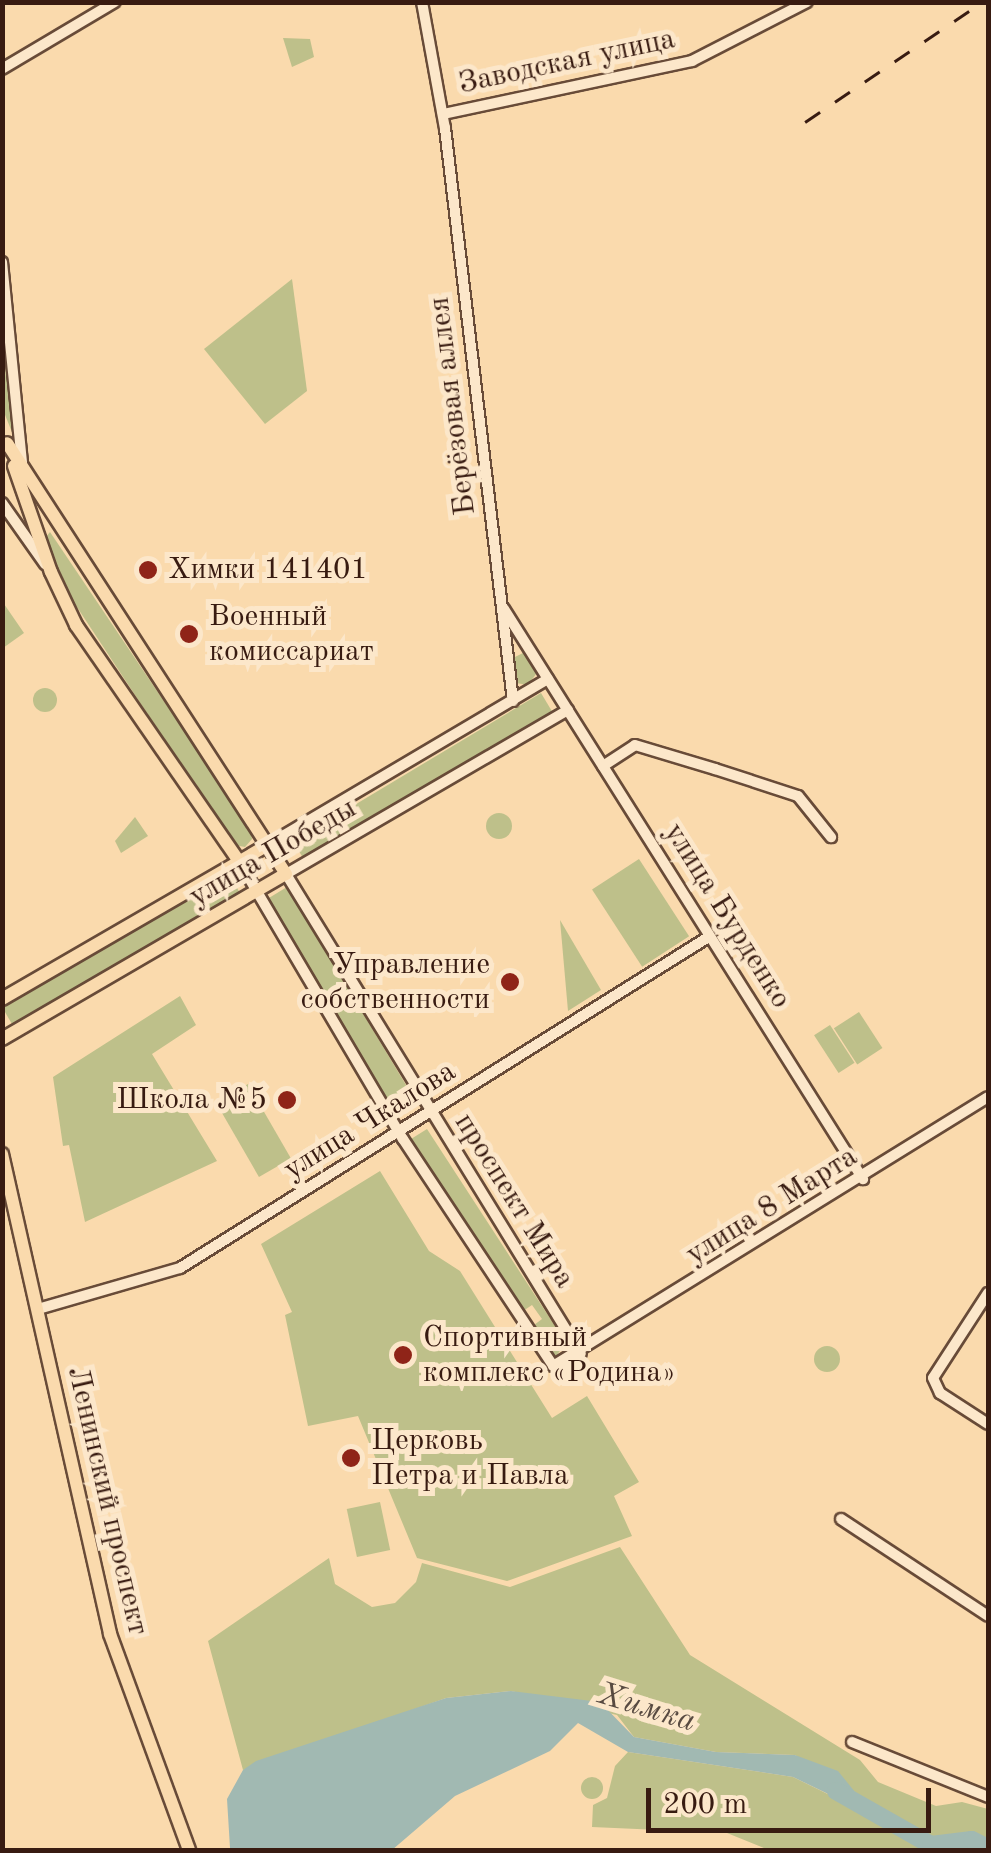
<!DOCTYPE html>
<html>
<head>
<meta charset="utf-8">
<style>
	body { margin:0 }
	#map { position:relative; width:991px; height:1853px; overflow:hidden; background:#fadaad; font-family:"Old Standard TT",serif }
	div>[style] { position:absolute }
	.green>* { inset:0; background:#bec08a; transform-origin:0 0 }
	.round { border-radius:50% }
	.water>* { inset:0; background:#a1b9b2 }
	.river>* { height:18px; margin:-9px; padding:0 9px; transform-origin:9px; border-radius:9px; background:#a1b9b2 }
	.roads { filter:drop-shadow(2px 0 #684b38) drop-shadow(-2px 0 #684b38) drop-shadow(0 2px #684b38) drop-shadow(0 -2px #684b38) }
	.minor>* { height:10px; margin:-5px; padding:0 5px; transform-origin:5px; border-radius:5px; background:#fce7ca }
	.major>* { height:12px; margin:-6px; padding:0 6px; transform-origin:6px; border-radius:6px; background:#fadaad }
	.rail>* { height:2.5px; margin-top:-1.25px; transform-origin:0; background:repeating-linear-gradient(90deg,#381b11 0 18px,transparent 0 36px) }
	.dots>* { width:28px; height:28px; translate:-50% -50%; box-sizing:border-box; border:5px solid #fce7ca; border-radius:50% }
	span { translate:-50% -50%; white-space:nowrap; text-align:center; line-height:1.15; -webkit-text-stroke:10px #fce7ca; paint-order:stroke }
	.street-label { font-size:30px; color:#381b11 }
	.poi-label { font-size:30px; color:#381b11 }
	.left { translate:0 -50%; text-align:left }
	.right { translate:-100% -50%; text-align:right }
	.water-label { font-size:32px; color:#584a41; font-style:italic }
	.frame { position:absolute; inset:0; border:5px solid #381b11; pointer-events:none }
	.scale { position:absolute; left:646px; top:1788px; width:285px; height:45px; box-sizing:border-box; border:5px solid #381b11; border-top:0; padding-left:12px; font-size:30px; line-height:35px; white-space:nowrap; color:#381b11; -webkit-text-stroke:8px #fce7ca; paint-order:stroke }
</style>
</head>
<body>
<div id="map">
	<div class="green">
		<div style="clip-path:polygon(283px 38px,310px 39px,314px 57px,292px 67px)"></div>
		<div style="clip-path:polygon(292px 279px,307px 391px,265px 424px,204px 349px)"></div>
		<div style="clip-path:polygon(8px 329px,14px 437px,3px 410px)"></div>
		<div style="clip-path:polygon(50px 532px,250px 829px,252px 839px,245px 847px,234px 845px,69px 595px,46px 537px)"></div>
		<div style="clip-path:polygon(2px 601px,24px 633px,3px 648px,2px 648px)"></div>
		<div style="clip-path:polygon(523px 653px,539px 670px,528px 685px,516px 683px,513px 658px)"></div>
		<div class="round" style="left:33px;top:688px;width:24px;height:24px"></div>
		<div style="left:541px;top:693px;width:23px;height:289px;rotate:59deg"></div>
		<div class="round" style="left:486px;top:813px;width:26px;height:26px"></div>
		<div style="clip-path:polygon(135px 817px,148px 836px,121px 853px,115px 841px)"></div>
		<div style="left:639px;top:859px;width:92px;height:56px;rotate:57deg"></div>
		<div style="left:229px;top:874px;width:24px;height:263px;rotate:60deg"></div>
		<div style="left:287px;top:887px;width:250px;height:25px;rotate:59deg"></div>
		<div style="clip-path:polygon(560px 920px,601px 990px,568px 1011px)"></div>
		<div style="clip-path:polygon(180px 996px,196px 1025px,152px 1054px,217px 1161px,85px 1222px,69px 1145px,63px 1146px,53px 1077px)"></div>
		<div style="left:859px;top:1012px;width:43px;height:30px;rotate:57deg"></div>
		<div style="left:830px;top:1025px;width:45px;height:19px;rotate:57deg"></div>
		<div style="left:248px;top:1084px;width:86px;height:37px;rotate:60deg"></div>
		<div style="clip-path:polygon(427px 1129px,566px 1343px,556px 1356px,547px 1355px,530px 1328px,542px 1319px,532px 1305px,523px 1311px,411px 1139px)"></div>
		<div style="clip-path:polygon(380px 1171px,429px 1251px,460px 1271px,552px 1418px,587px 1396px,639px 1482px,614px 1496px,632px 1536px,507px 1581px,417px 1558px,358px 1416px,308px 1426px,285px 1315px,292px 1312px,261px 1244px)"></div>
		<div class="round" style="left:814px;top:1346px;width:26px;height:26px"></div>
		<div style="left:380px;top:1502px;width:49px;height:34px;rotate:78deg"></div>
		<div style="clip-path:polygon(620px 1547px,690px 1655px,860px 1760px,878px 1782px,936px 1806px,962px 1802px,988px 1809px,988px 1850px,769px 1850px,727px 1833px,592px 1827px,593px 1805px,607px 1798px,615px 1766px,628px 1752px,793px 1777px,850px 1805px,855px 1792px,795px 1755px,716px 1752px,634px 1737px,617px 1715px,511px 1691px,446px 1698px,243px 1770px,208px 1641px,329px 1558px,335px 1584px,372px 1607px,395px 1603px,416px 1582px,422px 1563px,510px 1587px)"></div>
		<div class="round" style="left:581px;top:1777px;width:22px;height:22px"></div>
	</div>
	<div class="water">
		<div style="clip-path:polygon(511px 1691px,600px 1702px,634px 1737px,716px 1752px,795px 1755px,838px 1771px,855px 1792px,851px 1805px,793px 1777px,628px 1752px,578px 1723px,550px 1751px,455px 1796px,392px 1850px,230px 1848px,227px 1799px,243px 1770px,256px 1761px,446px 1698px)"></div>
	</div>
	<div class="river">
		<div style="left:836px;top:1791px;width:109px;rotate:29.6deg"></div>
		<div style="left:931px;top:1845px;width:41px;rotate:-7deg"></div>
		<div style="left:972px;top:1840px;width:18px;rotate:27deg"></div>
	</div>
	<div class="roads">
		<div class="minor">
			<div style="left:422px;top:2px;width:128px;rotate:79.7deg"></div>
			<div style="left:445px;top:128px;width:577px;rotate:83.23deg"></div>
			<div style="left:2px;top:69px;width:131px;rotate:-30.7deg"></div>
			<div style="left:443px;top:114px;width:255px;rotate:-12deg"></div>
			<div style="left:692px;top:61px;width:129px;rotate:-27.2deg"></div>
			<div style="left:2px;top:262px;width:202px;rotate:84.3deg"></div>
			<div style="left:2px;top:503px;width:75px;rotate:54.8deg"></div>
			<div style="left:504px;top:609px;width:674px;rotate:57.8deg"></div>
			<div style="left:568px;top:710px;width:326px;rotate:149.8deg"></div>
			<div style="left:286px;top:874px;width:563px;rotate:58.43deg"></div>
			<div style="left:603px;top:766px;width:38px;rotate:-33deg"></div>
			<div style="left:635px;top:745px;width:84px;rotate:16.7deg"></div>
			<div style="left:715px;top:769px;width:87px;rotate:18deg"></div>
			<div style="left:798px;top:796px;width:53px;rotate:51.2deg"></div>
			<div style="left:269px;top:844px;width:324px;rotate:-30.6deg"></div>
			<div style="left:239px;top:861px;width:323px;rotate:59.5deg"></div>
			<div style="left:403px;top:1139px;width:272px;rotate:56.5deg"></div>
			<div style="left:553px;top:1366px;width:511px;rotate:-31.73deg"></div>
			<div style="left:988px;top:1293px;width:101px;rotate:122.9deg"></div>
			<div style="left:933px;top:1378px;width:17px;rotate:65deg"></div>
			<div style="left:940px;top:1393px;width:57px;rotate:32.9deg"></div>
			<div style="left:38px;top:1309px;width:148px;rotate:-16.1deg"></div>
			<div style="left:180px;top:1268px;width:625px;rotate:-32.06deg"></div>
			<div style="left:841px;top:1519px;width:176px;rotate:33.4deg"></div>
			<div style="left:852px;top:1742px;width:147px;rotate:22deg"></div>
		</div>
		<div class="major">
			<div style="left:14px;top:466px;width:112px;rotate:70.8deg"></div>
			<div style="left:51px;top:572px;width:59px;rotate:64.7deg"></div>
			<div style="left:76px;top:625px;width:287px;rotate:55.4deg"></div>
			<div style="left:2px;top:999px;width:309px;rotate:-30.1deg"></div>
			<div style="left:2px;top:1039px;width:328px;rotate:-30.2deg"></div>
			<div style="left:286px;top:874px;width:513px;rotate:-122.92deg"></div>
			<div style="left:2px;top:1154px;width:492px;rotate:77.3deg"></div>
			<div style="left:110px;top:1634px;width:230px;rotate:69.9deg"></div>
		</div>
	</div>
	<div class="rail">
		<div style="left:805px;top:122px;width:214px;rotate:-34.1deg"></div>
	</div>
	<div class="dots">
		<div style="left:148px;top:570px;background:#8f2418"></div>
		<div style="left:189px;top:634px;background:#8f2418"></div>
		<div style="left:510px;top:982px;background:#8f2418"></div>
		<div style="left:287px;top:1100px;background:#8f2418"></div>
		<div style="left:403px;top:1355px;background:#8f2418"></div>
		<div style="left:351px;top:1458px;background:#8f2418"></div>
	</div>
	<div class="street-label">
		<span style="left:567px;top:62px;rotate:-12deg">Заводская улица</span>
		<span style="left:453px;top:406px;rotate:-97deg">Берёзовая аллея</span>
		<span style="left:273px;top:853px;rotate:-30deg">улица Победы</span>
		<span style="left:727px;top:916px;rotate:58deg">улица Бурденко</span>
		<span style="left:370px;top:1121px;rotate:-32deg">улица Чкалова</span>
		<span style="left:514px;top:1201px;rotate:58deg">проспект Мира</span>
		<span style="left:772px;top:1206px;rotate:-32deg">улица 8 Марта</span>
		<span style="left:107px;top:1501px;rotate:77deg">Ленинский проспект</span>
	</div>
	<div class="poi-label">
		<span class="left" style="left:168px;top:570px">Химки 141401</span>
		<span class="left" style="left:209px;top:634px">Военный<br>комиссариат</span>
		<span class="right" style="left:490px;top:982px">Управление<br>собственности</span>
		<span class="right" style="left:267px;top:1100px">Школа №5</span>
		<span class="left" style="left:423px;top:1355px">Спортивный<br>комплекс «Родина»</span>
		<span class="left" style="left:371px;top:1458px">Церковь<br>Петра и Павла</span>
	</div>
	<div class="water-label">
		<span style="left:646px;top:1709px;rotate:17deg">Химка</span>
	</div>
	<div class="frame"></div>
	<div class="scale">200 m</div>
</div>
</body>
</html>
